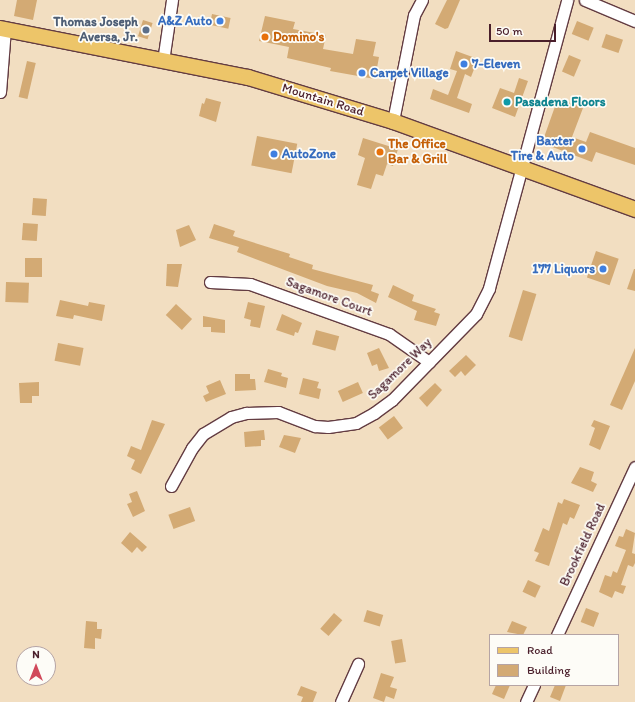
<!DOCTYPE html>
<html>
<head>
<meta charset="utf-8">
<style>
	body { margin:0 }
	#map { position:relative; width:635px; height:702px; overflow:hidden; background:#f2dec1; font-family:Itim,sans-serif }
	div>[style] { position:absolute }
	.building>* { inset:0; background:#d3aa74; transform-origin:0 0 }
	.roads { filter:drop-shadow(1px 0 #633c42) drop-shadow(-1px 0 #633c42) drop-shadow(0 1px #633c42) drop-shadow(0 -1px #633c42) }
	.minor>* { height:11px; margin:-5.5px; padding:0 5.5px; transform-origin:5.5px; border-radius:5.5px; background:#fff }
	.major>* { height:15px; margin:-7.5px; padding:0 7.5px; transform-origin:7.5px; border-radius:7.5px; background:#edc569 }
	.dots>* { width:11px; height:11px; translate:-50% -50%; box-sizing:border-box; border:2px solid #fdfcf7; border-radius:50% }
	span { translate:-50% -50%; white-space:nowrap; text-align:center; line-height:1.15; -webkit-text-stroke:3.5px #fdfcf7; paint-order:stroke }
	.shop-label { font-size:13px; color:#366cbe; font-weight:700 }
	.right { translate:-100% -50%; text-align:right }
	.left { translate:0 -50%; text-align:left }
	.service-label { font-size:13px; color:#4e5e75; font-weight:700 }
	.food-label { font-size:13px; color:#c56008; font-weight:700 }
	.street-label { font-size:13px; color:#4a1f2b }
	.culture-label { font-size:13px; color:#0d838f; font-weight:700 }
	.legend { position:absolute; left:489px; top:634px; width:130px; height:52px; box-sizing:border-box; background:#fdfcf7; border:1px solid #b5a4a5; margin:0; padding:5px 7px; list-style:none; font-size:12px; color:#4a1f2b }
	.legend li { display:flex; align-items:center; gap:8px; height:20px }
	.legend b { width:20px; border:1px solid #b5a4a5 }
	.north { position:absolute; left:16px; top:646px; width:40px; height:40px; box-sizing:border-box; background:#fdfcf7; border:1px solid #b5a4a5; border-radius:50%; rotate:0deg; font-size:11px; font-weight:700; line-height:16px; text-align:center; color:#4a1f2b }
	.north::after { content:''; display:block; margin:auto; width:14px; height:18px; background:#d1495b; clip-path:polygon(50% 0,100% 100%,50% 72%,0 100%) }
	.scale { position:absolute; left:489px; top:24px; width:67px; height:18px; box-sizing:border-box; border:2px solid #4a1f2b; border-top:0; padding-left:5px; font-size:12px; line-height:14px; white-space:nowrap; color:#4a1f2b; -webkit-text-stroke:3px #fdfcf7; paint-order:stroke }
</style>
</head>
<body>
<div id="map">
	<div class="building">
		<div style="clip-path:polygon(17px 0,37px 0,33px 20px,14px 16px)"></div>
		<div style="clip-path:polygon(447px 0,460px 0,448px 28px,445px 29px,435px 24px)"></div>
		<div style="left:212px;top:14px;width:19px;height:11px;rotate:12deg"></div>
		<div style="clip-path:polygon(265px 16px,295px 22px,293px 29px,326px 35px,323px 49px,353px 54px,356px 39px,376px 42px,373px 56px,379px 57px,375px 79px,330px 71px,331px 68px,287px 58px,289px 47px,259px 41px)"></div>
		<div style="left:143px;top:20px;width:10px;height:17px;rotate:17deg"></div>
		<div style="left:577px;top:21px;width:18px;height:14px;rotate:22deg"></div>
		<div style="left:606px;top:34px;width:18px;height:14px;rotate:19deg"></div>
		<div style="clip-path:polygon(456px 51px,478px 59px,471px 77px,465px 74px,457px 98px,472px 104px,469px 113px,430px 99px,433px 89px,448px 95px,457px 71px,450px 69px)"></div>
		<div style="left:569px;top:55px;width:13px;height:18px;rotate:23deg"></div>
		<div style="left:27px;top:61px;width:9px;height:37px;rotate:13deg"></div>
		<div style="clip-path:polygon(519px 78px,528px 81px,515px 117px,492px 108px,500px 88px,514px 93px)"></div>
		<div style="clip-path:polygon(206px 98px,221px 102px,216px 122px,199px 116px,202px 103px,204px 104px)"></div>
		<div style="clip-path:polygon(558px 98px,583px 108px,572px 137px,586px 142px,590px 132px,635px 148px,635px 165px,596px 152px,592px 162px,542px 143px)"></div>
		<div style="left:257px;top:136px;width:41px;height:30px;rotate:11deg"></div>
		<div style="clip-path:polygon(363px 138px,398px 149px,393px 166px,387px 164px,383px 176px,376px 174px,371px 189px,357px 185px,365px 158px,358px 155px)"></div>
		<div style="left:33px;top:198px;width:14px;height:17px;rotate:4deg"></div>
		<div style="left:23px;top:223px;width:15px;height:17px;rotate:4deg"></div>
		<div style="clip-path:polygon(214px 224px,235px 231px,233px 236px,290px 254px,289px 257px,313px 265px,312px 269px,373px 285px,371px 291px,379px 294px,376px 303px,357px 293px,327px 286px,237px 252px,239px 247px,209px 238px)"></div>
		<div style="clip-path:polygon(189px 225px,196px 240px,180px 247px,176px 230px)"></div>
		<div style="left:596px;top:251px;width:24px;height:28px;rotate:19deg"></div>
		<div style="left:25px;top:258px;width:17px;height:19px"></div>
		<div style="clip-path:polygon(167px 264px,182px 264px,178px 287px,166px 286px)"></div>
		<div style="clip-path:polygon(634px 269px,635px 269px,635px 291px,627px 289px)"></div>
		<div style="left:6px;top:282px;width:23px;height:20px;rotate:2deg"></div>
		<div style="clip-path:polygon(393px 285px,414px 295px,412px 301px,436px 309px,434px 312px,440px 314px,436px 326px,414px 320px,417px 311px,388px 297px)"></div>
		<div style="left:523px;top:290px;width:14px;height:49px;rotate:17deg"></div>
		<div style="clip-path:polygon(60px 300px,88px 306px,89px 302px,105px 305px,102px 321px,74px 315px,73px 319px,56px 316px)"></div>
		<div style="clip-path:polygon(248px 302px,265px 306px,260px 328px,250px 326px,251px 320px,244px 318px)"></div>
		<div style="left:176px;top:304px;width:22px;height:15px;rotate:43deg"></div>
		<div style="clip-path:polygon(282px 314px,302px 323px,298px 333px,295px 332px,294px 336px,276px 330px)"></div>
		<div style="clip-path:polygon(203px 316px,225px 320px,225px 333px,211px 332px,211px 327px,203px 327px)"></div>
		<div style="left:316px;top:330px;width:24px;height:15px;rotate:15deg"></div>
		<div style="left:58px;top:343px;width:26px;height:18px;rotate:11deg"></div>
		<div style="clip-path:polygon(379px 348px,389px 368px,379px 371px,377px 364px,372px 366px,367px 353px)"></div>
		<div style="clip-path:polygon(635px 348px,635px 381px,622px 410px,610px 405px)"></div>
		<div style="clip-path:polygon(466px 355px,476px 365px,465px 376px,461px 371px,455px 377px,449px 371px)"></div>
		<div style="clip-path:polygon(268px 369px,282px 373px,281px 376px,288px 378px,286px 388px,264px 382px)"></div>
		<div style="clip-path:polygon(235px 374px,250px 374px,250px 379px,255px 379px,256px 390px,235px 391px)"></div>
		<div style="clip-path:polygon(303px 378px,319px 382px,317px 388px,321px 389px,319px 399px,299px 394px)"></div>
		<div style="clip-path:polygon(220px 380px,226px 394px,206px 402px,203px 396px,209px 393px,206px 386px)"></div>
		<div style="clip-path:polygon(39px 382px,39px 396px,32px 396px,32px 403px,20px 403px,19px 383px)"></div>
		<div style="left:358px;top:382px;width:12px;height:22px;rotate:66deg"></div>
		<div style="clip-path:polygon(435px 383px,442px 390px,427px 407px,419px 398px)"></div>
		<div style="left:394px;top:416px;width:15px;height:19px;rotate:53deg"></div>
		<div style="clip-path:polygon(152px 420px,165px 424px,141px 474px,131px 469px,135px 460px,127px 456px,131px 446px,141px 450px)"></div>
		<div style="clip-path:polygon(594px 420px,610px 426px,600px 450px,589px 445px,595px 428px,591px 426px)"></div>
		<div style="clip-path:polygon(264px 430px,265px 440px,261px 440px,261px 446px,245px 447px,244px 432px)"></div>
		<div style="clip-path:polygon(284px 435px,301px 438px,295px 453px,279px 447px)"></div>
		<div style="clip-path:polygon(580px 467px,594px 472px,591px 481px,597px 484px,593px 492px,571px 483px)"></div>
		<div style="clip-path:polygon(137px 491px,145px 511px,133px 517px,127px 504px,132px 502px,129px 494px)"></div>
		<div style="clip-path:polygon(564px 499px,580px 505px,574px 519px,570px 517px,567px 525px,563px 523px,549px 566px,535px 561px,539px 553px,534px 551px,543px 528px,549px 531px,558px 502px,562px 504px)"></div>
		<div style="left:190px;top:507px;width:15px;height:23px;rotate:70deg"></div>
		<div style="clip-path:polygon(626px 529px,635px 533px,632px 553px,635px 554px,635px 563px,633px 567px,628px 565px,621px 585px,626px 586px,623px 594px,615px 591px,612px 598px,599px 592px,605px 575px,611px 577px,613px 571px,617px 573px,626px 550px,615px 546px,619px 536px,623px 537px)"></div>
		<div style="clip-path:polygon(130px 532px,147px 547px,142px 552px,137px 547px,132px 553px,121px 543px)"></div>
		<div style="left:528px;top:580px;width:14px;height:13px;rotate:25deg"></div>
		<div style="left:586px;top:608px;width:14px;height:15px;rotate:21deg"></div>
		<div style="left:367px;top:610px;width:17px;height:12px;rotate:17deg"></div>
		<div style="left:334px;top:613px;width:11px;height:21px;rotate:41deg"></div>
		<div style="clip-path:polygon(86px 621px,97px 622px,97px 629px,102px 629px,101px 639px,95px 638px,95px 649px,84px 648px)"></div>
		<div style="clip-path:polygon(512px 621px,527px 627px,523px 635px,507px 632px)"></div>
		<div style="left:402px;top:639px;width:23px;height:11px;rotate:80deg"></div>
		<div style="clip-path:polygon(381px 673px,394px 677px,390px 687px,397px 689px,394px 699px,386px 696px,384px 702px,373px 698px)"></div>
		<div style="clip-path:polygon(496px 685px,510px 685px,504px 699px,492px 694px)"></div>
		<div style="clip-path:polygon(555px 685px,566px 685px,560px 701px,550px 697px)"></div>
		<div style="clip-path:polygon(301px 686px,317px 692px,313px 702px,301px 702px,303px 697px,297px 695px)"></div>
	</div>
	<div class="roads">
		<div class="minor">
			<div style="left:585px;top:0;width:54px;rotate:22.8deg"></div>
			<div style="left:163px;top:61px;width:62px;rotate:-81.6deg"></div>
			<div style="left:0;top:92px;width:63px;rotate:-85.5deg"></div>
			<div style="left:393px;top:121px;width:108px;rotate:-78.8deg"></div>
			<div style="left:414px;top:15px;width:17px;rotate:-62deg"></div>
			<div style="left:210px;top:282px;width:40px;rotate:2.9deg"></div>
			<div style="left:250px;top:284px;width:148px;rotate:19.8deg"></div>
			<div style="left:389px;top:334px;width:49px;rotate:35deg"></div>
			<div style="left:171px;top:486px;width:43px;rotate:-61.1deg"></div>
			<div style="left:192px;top:448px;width:18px;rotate:-52deg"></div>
			<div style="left:203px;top:434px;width:33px;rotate:-31deg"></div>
			<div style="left:231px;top:417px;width:16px;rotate:-15deg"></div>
			<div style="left:246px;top:413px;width:32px;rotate:-2deg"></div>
			<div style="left:278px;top:412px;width:40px;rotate:21deg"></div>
			<div style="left:315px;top:426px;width:13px;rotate:4deg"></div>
			<div style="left:328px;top:427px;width:28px;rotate:-8deg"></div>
			<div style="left:356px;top:423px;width:21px;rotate:-29deg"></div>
			<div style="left:374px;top:413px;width:22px;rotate:-36deg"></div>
			<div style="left:392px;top:400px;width:120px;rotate:-45.7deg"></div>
			<div style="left:476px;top:314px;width:29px;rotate:-63deg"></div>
			<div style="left:489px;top:288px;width:298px;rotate:-74.8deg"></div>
			<div style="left:557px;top:635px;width:185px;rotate:-65.1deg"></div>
			<div style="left:341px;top:702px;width:42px;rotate:-65.9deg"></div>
			<div style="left:526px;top:702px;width:19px;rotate:-65deg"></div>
		</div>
		<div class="major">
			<div style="left:0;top:28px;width:253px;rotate:11.2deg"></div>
			<div style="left:248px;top:77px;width:152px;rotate:16.9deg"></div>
			<div style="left:393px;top:121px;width:258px;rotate:20deg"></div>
		</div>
	</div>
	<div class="dots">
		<div style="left:220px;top:21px;background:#3f7fe0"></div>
		<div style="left:146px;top:30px;background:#5c6f8a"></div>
		<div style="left:265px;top:37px;background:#e8710a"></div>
		<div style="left:464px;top:64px;background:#3f7fe0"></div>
		<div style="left:362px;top:73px;background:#3f7fe0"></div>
		<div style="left:507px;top:102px;background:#0f9aa8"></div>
		<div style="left:582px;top:149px;background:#3f7fe0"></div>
		<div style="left:380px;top:152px;background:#e8710a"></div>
		<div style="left:274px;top:154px;background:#3f7fe0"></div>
		<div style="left:603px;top:269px;background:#3f7fe0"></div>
	</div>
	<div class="shop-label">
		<span class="right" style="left:212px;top:21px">A&amp;Z Auto</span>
		<span class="left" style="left:472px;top:64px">7-Eleven</span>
		<span class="left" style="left:370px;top:73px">Carpet Village</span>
		<span class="right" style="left:574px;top:149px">Baxter<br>Tire &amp; Auto</span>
		<span class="left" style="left:282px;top:154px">AutoZone</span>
		<span class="right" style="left:595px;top:269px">177 Liquors</span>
	</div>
	<div class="service-label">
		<span class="right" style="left:138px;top:30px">Thomas Joseph<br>Aversa, Jr.</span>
	</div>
	<div class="food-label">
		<span class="left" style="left:273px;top:37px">Domino's</span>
		<span class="left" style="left:388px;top:152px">The Office<br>Bar &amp; Grill</span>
	</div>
	<div class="street-label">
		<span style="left:323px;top:100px;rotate:17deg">Mountain Road</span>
		<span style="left:329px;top:297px;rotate:20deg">Sagamore Court</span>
		<span style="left:400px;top:369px;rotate:-44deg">Sagamore Way</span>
		<span style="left:583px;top:545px;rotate:-65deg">Brookfield Road</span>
	</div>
	<div class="culture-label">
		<span class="left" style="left:515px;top:102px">Pasadena Floors</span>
	</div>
	<ul class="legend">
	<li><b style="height:5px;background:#edc569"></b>Road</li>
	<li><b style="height:11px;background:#d3aa74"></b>Building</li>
	</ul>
	<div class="north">N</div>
	<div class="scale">50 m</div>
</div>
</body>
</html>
